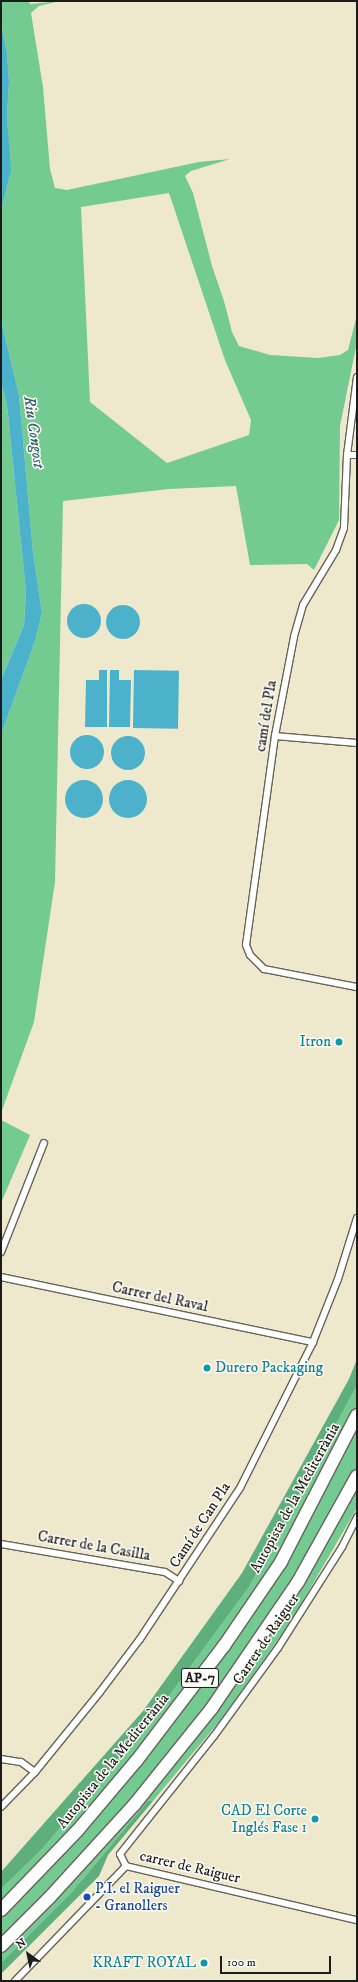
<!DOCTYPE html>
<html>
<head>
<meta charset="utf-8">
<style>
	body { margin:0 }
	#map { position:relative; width:358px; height:1982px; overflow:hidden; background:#eee8cc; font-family:"IM FELL DW Pica",serif }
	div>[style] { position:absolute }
	.green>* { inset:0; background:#73cb91 }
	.forest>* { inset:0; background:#5eaf7b }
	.water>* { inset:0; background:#4cb2cb; transform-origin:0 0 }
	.round { border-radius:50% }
	.roads { filter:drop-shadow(1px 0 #66635a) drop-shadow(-1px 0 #66635a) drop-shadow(0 1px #66635a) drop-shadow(0 -1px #66635a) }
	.street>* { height:6px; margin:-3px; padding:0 3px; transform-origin:3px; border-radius:3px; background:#fff }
	.highway>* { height:12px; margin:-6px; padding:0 6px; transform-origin:6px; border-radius:6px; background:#fff }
	.dots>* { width:11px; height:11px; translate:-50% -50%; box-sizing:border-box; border:2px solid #fdfcf7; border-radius:50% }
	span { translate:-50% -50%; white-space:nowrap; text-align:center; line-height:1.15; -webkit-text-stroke:3px #fdfcf7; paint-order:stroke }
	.shield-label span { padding:1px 3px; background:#fdfcf7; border:1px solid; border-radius:3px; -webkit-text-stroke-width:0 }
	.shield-label { font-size:14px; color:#1c1c1c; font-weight:700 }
	.street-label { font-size:15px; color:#1c1c1c }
	.culture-label { font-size:15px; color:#0d838f }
	.right { translate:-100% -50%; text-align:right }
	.left { translate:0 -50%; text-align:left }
	.transit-label { font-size:15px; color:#164399 }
	.water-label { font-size:16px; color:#32606b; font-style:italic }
	.frame { position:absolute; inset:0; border:2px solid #1c1c1c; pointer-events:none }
	.north { position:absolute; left:8px; top:1934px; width:40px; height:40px; -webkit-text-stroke:3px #fdfcf7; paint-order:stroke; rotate:327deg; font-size:11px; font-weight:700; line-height:16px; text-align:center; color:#1c1c1c }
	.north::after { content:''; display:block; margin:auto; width:14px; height:18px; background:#1c1c1c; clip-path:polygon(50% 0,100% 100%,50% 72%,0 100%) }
	.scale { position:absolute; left:220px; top:1956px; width:111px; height:18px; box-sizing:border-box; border:2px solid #1c1c1c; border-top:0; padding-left:5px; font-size:12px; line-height:14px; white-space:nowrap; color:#1c1c1c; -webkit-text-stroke:3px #fdfcf7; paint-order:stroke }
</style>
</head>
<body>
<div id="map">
	<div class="green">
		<div style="clip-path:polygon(evenodd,1px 1px,27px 1px,31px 4px,60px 1px,39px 6px,31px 13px,43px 87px,50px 169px,55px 188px,67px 190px,199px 162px,230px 159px,191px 171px,185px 176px,193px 193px,212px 266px,224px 301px,232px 332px,239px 346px,270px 355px,318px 358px,340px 355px,348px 350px,357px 315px,357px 342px,340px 426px,339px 520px,314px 570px,307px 564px,250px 565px,236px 486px,169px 489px,63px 501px,55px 882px,34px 1022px,1px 1113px,1px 735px,35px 641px,42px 613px,33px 552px,19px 395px,1px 320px,1px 211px,10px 175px,7px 117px,9px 82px,7px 52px,1px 25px,1px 1px,169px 193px,225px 360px,251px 420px,249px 435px,167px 463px,90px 402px,81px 207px,169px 193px)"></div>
		<div style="clip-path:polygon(1px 382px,7px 405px,26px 591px,24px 625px,1px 680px)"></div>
		<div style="clip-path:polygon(1px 1120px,30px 1135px,1px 1203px)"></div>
		<div style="clip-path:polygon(357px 1385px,357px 1508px,290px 1623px,223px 1717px,153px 1801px,148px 1801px,72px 1892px,1px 1963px,1px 1889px,41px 1850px,144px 1730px,249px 1587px)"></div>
	</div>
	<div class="forest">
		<div style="clip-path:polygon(357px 1359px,357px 1385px,249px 1587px,144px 1730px,41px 1850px,1px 1889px,1px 1872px,143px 1711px,242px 1573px,349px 1379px)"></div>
		<div style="clip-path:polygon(148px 1801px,153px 1801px,108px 1855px,99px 1876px,1px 1974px,1px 1963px,72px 1892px)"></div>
	</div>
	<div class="water">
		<div style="clip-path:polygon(1px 25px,7px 52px,9px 82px,7px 117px,11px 171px,1px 211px)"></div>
		<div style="clip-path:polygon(1px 320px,19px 395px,33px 552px,42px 613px,35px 641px,1px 735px,1px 680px,24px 625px,26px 591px,7px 405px,1px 382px)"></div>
		<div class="round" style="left:67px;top:604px;width:34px;height:34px"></div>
		<div class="round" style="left:106px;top:605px;width:34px;height:34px"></div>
		<div style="clip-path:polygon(99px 670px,107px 670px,107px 727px,85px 727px,86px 680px,99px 680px)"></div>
		<div style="clip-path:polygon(110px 670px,119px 670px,119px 680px,131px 680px,130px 727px,109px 727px)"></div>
		<div style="left:134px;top:670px;width:45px;height:58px;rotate:1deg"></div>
		<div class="round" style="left:70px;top:735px;width:34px;height:34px"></div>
		<div class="round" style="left:111px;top:736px;width:34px;height:34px"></div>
		<div class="round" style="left:65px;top:780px;width:38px;height:38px"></div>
		<div class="round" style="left:109px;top:780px;width:38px;height:38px"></div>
	</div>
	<div class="roads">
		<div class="street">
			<div style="left:357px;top:377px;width:79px;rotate:97.3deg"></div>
			<div style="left:347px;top:455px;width:73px;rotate:92.4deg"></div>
			<div style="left:344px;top:528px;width:23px;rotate:110deg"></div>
			<div style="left:336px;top:550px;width:64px;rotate:121deg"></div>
			<div style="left:303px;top:605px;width:33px;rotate:106deg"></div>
			<div style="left:294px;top:637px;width:101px;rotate:100.9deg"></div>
			<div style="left:275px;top:736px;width:211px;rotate:97.9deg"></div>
			<div style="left:246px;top:945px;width:11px;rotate:68deg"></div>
			<div style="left:250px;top:955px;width:20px;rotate:45deg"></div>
			<div style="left:264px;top:969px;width:95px;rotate:11deg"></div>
			<div style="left:347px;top:455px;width:10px"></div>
			<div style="left:275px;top:736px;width:82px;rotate:4.9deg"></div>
			<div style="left:1px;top:1252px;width:117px;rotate:-68.5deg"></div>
			<div style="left:1px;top:1277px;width:319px;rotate:11.8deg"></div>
			<div style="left:1px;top:1544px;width:166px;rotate:9.7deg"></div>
			<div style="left:165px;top:1572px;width:17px;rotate:33deg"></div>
			<div style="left:1px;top:1759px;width:20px;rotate:9deg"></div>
			<div style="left:21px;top:1762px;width:17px;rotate:36deg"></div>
			<div style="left:1px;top:1807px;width:49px;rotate:-45.8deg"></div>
			<div style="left:35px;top:1772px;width:103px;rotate:-50.9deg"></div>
			<div style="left:100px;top:1692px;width:66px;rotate:-53deg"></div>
			<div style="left:140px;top:1639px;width:181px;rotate:-56.5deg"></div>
			<div style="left:240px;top:1488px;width:163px;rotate:-63.4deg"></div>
			<div style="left:313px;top:1342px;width:68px;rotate:-68.4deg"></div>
			<div style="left:338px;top:1279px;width:64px;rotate:-72.7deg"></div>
			<div style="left:126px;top:1866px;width:13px;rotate:-117deg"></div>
			<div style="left:120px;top:1854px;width:151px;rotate:-51.5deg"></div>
			<div style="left:214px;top:1736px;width:109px;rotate:-54deg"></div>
			<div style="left:278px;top:1648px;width:120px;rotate:-57.6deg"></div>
			<div style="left:342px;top:1547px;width:34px;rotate:-63deg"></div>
			<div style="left:15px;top:1981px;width:160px;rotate:-46deg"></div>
			<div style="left:126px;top:1866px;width:237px;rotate:13.2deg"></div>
		</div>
		<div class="highway">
			<div style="left:1px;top:1910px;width:111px;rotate:-46.1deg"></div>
			<div style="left:78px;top:1830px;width:92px;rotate:-49.9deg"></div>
			<div style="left:137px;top:1760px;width:143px;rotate:-52.7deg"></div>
			<div style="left:224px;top:1646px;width:102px;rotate:-55.8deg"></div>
			<div style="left:281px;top:1562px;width:165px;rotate:-62.7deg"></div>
			<div style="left:1px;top:1946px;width:69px;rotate:-45deg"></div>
			<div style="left:50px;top:1897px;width:125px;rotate:-47.6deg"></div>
			<div style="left:134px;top:1805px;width:124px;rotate:-51.2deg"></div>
			<div style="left:212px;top:1708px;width:153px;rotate:-55.7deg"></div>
			<div style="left:298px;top:1582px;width:121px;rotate:-60.9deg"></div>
		</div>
	</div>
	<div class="dots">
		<div style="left:339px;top:1042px;background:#0f9aa8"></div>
		<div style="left:207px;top:1368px;background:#0f9aa8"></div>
		<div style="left:315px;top:1819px;background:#0f9aa8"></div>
		<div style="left:87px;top:1897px;background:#1a4fb4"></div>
		<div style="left:204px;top:1963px;background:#0f9aa8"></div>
	</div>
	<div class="shield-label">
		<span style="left:200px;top:1678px">AP-7</span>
	</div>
	<div class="street-label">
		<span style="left:266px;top:716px;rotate:-81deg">camí del Pla</span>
		<span style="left:160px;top:1297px;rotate:12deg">Carrer del Raval</span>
		<span style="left:295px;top:1498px;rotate:-61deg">Autopista de la Mediterrània</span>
		<span style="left:200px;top:1525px;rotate:-57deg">Camí de Can Pla</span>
		<span style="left:94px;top:1546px;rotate:10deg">Carrer de la Casilla</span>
		<span style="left:266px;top:1639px;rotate:-56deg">Carrer de Raiguer</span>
		<span style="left:113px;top:1761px;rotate:-51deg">Autopista de la Mediterrània</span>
		<span style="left:190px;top:1867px;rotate:13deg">carrer de Raiguer</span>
	</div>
	<div class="culture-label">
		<span class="right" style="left:331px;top:1042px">Itron</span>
		<span class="left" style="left:215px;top:1368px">Durero Packaging</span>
		<span class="right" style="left:307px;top:1819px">CAD El Corte<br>Inglés Fase 1</span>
		<span class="right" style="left:196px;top:1963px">KRAFT ROYAL</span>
	</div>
	<div class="transit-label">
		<span class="left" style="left:95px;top:1897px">P.I. el Raiguer<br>- Granollers</span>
	</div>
	<div class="water-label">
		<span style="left:34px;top:432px;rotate:82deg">Riu Congost</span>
	</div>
	<div class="frame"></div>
	<div class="north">N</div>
	<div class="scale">100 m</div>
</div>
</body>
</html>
